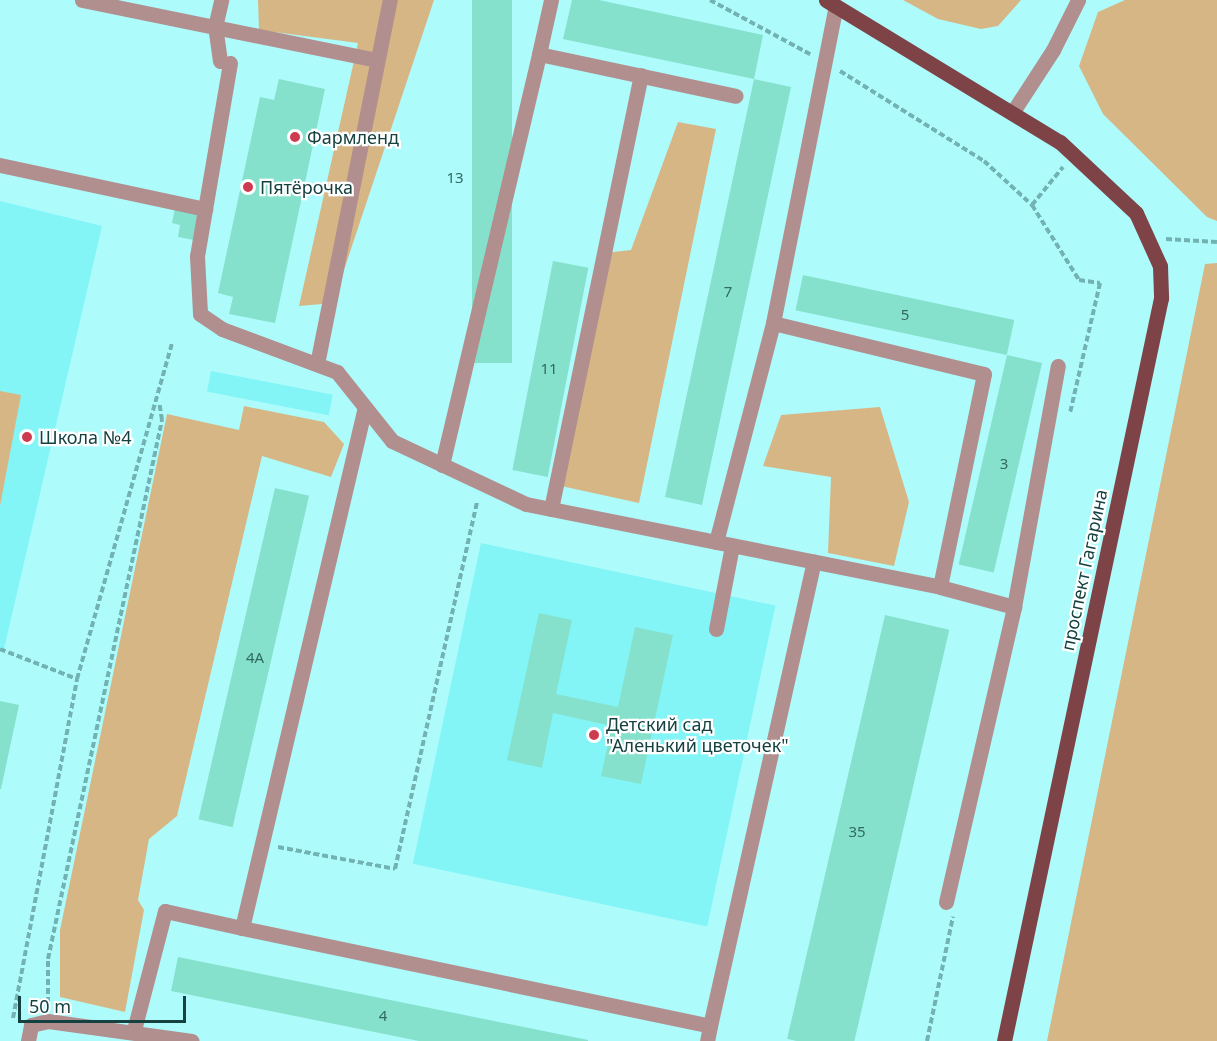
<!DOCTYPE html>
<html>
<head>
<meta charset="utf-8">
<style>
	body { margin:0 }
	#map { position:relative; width:1217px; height:1041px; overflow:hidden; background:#aefbfc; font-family:"Noto Sans",sans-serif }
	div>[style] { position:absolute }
	.built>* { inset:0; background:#83f5f7; transform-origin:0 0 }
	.green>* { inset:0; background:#d7b685 }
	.building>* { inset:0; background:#85e1cc; transform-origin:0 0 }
	.path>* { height:4px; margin-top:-2px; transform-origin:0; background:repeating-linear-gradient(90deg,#72b2b2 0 6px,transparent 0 9px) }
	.minor>* { height:15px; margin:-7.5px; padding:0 7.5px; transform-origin:7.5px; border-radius:7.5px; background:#b28f8f }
	.major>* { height:15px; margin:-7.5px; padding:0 7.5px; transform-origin:7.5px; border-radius:7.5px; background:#7d4346 }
	.dots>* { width:16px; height:16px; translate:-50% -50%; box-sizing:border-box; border:3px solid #fff; border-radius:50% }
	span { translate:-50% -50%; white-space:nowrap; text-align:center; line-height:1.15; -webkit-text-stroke:4.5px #fff; paint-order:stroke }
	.number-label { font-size:15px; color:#316964 }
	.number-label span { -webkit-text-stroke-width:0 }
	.poi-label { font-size:18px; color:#154141 }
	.left { translate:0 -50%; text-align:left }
	.street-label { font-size:18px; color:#154141 }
	.scale { position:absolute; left:18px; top:996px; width:168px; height:27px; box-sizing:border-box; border:3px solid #154141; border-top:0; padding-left:8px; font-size:18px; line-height:21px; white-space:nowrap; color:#154141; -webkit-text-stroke:4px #fff; paint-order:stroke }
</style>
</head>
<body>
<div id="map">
	<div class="built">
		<div style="clip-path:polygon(0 201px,102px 226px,4px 649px,0 648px)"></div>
		<div style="left:211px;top:371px;width:124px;height:21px;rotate:11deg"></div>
		<div style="left:481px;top:543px;width:301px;height:328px;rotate:12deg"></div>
	</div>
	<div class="green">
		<div style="clip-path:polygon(258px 0,434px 0,333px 303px,299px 306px,358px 43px,259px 30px)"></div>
		<div style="clip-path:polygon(903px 0,1021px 0,998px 26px,981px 29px,938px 19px)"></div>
		<div style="clip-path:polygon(1125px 0,1217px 0,1217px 221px,1207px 217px,1103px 114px,1079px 66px,1098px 12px)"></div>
		<div style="clip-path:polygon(678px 122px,716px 129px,639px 503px,561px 486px,605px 253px,631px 250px)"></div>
		<div style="clip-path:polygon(1217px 263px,1217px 1041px,1047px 1041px,1205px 264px)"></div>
		<div style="clip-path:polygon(0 391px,21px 395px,0 506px)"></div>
		<div style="clip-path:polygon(244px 406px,324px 422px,344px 444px,331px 477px,262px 456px,177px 816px,149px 839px,138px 900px,144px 910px,125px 1012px,60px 997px,60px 930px,167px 414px,239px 430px)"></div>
		<div style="clip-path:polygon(880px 407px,909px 502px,894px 566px,828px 553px,831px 477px,763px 466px,781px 415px)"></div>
	</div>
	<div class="building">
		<div style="left:472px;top:0;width:40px;height:363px"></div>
		<div style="clip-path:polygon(572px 0,599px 0,763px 35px,754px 79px,791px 87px,702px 505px,665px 497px,754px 79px,563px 39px)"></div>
		<div style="clip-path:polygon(279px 79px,325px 89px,275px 323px,229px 314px,233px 297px,218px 293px,260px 97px,274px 100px)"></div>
		<div style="clip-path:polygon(175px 208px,199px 213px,194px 240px,178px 237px,180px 225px,172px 223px)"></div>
		<div style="left:553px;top:261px;width:36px;height:213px;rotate:11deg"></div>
		<div style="left:803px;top:275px;width:216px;height:36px;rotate:12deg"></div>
		<div style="left:1007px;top:355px;width:36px;height:215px;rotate:13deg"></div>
		<div style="left:275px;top:488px;width:35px;height:340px;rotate:13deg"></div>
		<div style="clip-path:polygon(539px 613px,572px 620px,556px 694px,618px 707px,635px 627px,673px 635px,641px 784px,601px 776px,612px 726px,553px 713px,542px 768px,507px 760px)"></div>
		<div style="left:885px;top:615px;width:66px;height:435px;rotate:13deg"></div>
		<div style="clip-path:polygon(0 701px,19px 705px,1px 789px,0 789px)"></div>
		<div style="clip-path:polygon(178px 957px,588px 1040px,588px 1041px,419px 1041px,171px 991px)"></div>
	</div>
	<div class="path">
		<div style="left:710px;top:0;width:114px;rotate:28.4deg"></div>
		<div style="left:840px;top:71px;width:170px;rotate:32deg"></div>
		<div style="left:984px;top:161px;width:65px;rotate:42.5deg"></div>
		<div style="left:1032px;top:205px;width:89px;rotate:57.9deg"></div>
		<div style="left:1079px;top:280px;width:21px;rotate:8deg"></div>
		<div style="left:1100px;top:283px;width:133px;rotate:103deg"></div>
		<div style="left:1032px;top:205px;width:49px;rotate:-50.8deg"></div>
		<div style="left:1166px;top:239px;width:51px;rotate:3.4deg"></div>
		<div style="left:0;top:649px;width:83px;rotate:21.3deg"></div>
		<div style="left:278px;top:847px;width:119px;rotate:10.6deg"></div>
		<div style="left:395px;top:869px;width:377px;rotate:-77.4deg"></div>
		<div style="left:48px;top:1003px;width:44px;rotate:-90deg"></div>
		<div style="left:48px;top:959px;width:551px;rotate:-78.06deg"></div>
		<div style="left:162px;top:420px;width:18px;rotate:-99deg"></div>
		<div style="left:13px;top:1018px;width:345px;rotate:-79.3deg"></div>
		<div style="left:77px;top:679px;width:349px;rotate:-74.2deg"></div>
		<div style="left:927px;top:1041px;width:127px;rotate:-78.2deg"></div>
	</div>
	<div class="minor">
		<div style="left:82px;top:0;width:301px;rotate:11.5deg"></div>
		<div style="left:551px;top:0;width:55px;rotate:102.5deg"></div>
		<div style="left:539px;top:54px;width:201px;rotate:12deg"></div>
		<div style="left:220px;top:61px;width:34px;rotate:-98deg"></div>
		<div style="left:215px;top:27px;width:28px;rotate:-77deg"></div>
		<div style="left:230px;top:63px;width:196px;rotate:99.7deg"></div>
		<div style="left:197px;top:256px;width:58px;rotate:87deg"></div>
		<div style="left:200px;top:314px;width:27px;rotate:34deg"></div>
		<div style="left:222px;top:329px;width:123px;rotate:20.5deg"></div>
		<div style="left:337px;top:372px;width:88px;rotate:51.4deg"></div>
		<div style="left:392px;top:441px;width:148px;rotate:25.2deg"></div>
		<div style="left:526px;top:504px;width:422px;rotate:11.3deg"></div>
		<div style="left:940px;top:587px;width:77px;rotate:15.1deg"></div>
		<div style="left:1014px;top:110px;width:72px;rotate:-57deg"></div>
		<div style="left:1053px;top:50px;width:56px;rotate:-63.4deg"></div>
		<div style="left:0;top:165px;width:210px;rotate:12.1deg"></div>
		<div style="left:773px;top:323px;width:217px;rotate:13.6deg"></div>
		<div style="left:984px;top:374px;width:217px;rotate:101.7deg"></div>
		<div style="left:317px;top:364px;width:371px;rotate:-78.7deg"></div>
		<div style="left:442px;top:465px;width:422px;rotate:-76.7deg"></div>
		<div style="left:551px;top:509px;width:443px;rotate:-78.3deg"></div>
		<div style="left:716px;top:542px;width:226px;rotate:-75.4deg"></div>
		<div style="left:773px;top:323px;width:323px;rotate:-78.8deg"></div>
		<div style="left:716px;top:629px;width:85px;rotate:-79.1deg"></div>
		<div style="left:946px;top:902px;width:303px;rotate:-77deg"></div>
		<div style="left:1014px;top:607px;width:245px;rotate:-79.7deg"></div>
		<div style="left:242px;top:928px;width:478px;rotate:11.8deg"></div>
		<div style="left:710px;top:1026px;width:15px;rotate:101deg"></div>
		<div style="left:710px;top:1026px;width:476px;rotate:-77.4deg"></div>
		<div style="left:134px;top:1030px;width:123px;rotate:-75.4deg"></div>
		<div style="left:165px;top:911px;width:79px;rotate:12.4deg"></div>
		<div style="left:242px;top:928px;width:535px;rotate:-76.72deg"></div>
		<div style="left:28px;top:1041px;width:16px;rotate:-79deg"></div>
		<div style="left:31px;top:1025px;width:17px;rotate:-13deg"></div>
		<div style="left:48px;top:1021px;width:145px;rotate:7.9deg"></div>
	</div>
	<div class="major">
		<div style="left:826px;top:0;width:274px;rotate:31.3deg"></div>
		<div style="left:1060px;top:142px;width:104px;rotate:43.1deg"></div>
		<div style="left:1136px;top:213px;width:58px;rotate:65.6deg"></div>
		<div style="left:1160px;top:266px;width:32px;rotate:88deg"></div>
		<div style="left:1161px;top:298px;width:759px;rotate:101.93deg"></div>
	</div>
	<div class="dots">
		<div style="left:295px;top:137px;background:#cc3b4f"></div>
		<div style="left:248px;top:187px;background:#cc3b4f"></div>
		<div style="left:27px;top:437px;background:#cc3b4f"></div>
		<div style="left:594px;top:735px;background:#cc3b4f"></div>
	</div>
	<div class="number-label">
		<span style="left:455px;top:178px">13</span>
		<span style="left:728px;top:292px">7</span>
		<span style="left:905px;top:315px">5</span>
		<span style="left:549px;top:369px">11</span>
		<span style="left:1004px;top:464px">3</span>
		<span style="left:255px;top:658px">4А</span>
		<span style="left:857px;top:832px">35</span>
		<span style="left:383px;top:1016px">4</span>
	</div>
	<div class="poi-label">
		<span class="left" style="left:307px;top:137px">Фармленд</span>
		<span class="left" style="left:260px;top:187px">Пятёрочка</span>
		<span class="left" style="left:39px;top:437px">Школа №4</span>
		<span class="left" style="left:606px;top:735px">Детский сад<br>"Аленький цветочек"</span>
	</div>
	<div class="street-label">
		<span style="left:1084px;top:570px;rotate:-78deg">проспект Гагарина</span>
	</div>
	<div class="scale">50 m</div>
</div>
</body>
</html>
